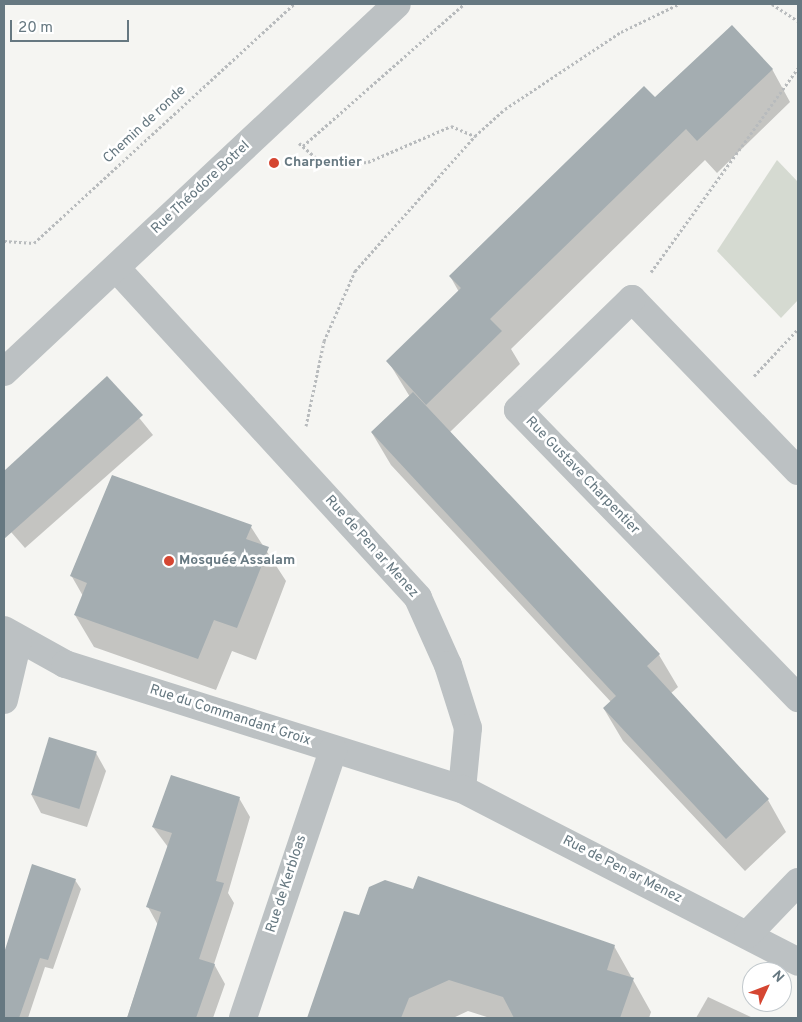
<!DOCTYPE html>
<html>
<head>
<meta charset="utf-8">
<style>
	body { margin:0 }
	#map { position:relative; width:802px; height:1022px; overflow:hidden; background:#f5f5f2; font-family:Overpass,sans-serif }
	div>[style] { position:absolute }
	.green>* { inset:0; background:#d5dad1 }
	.shadow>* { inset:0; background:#0003 }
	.building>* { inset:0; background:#a4adb1; transform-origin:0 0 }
	.path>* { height:3px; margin-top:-1.5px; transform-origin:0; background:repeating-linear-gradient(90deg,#b8bbbd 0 2.5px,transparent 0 5px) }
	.minor>* { height:28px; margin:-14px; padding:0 14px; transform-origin:14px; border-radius:14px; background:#bcc1c3 }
	.dots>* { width:14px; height:14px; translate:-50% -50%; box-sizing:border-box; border:2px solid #fff; border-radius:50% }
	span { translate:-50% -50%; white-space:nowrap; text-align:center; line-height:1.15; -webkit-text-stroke:5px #fff; paint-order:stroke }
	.street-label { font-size:14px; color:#667881 }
	.poi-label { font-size:14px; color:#667881; font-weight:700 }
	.left { translate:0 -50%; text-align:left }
	.frame { position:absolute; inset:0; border:5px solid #667881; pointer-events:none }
	.north { position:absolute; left:742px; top:962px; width:50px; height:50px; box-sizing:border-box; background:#fff; border:1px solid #c2c9cd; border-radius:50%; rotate:47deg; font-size:14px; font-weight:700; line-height:20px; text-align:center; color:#667881 }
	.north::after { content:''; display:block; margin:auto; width:18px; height:22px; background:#d54632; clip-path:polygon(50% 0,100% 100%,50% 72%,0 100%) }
	.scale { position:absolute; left:10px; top:20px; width:119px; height:22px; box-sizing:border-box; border:2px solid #667881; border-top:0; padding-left:6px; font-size:15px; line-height:18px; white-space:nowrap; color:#667881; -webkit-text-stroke:4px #fff; paint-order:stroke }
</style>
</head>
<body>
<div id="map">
	<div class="green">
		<div style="clip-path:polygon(777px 160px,798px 182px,798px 300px,781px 318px,717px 251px)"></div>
	</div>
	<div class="shadow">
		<div style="clip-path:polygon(772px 69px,790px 102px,717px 173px,705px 160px,511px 349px,520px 364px,450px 432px,659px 655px,678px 687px,670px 694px,768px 800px,786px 832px,745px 871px,623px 741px,604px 709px,611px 702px,391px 465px,372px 433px,410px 397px,388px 361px,459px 292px,450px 276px,655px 99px)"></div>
		<div style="clip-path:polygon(107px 378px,153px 435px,25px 548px,4px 524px,4px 473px)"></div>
		<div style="clip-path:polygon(251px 527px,286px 581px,256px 660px,232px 651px,216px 690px,94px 647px,75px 615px,83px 596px,71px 575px)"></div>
		<div style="clip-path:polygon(96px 753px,106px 771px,87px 827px,41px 813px,31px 794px)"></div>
		<div style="clip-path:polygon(239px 798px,250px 817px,228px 893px,234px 903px,214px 964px,225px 984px,213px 1018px,127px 1018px,158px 925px,148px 907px,168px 847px,153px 827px)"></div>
		<div style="clip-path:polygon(33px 866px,75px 880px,81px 889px,53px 969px,45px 967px,28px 1018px,4px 1018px,4px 967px)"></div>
		<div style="clip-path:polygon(414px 890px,614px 946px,651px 1012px,649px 1018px,490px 1018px,468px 1011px,453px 1018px,401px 1018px,345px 999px,360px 917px)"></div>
		<div style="clip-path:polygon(316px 996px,359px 1018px,308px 1018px)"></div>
		<div style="clip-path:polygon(708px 997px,753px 1018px,696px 1018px)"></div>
	</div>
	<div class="building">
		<div style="clip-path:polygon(732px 25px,773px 69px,697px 141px,686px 129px,490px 319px,502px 331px,426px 405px,386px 361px,461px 288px,449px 276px,644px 86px,655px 97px)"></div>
		<div style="clip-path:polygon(107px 376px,143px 415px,4px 539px,4px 471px)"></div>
		<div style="clip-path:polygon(413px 392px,660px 654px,647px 666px,769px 799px,726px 839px,603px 708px,616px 696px,371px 432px)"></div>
		<div style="clip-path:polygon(112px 475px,252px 525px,246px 539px,269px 547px,237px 628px,214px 620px,198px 659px,74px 615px,87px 583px,70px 576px)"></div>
		<div style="left:49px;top:737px;width:50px;height:60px;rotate:17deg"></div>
		<div style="clip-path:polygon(171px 775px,240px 797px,216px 881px,224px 883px,199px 959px,215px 964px,196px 1018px,127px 1018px,161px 912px,146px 907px,172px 833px,152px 827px)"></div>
		<div style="clip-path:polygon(32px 864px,76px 879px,48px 960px,40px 958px,19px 1018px,4px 1018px,4px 953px)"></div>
		<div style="clip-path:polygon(418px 876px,615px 945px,607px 970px,634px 978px,620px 1018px,514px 1018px,503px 997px,449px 980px,409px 998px,401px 1018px,307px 1018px,344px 911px,359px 915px,369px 887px,385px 880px,413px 889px)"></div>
	</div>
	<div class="path">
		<div style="left:772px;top:4px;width:31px;rotate:33deg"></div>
		<div style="left:299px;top:143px;width:33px;rotate:41deg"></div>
		<div style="left:324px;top:165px;width:44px;rotate:-3.9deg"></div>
		<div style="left:368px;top:162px;width:90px;rotate:-23.4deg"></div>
		<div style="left:451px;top:126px;width:26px;rotate:23deg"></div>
		<div style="left:303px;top:146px;width:215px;rotate:-41.4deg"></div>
		<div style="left:4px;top:241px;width:30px;rotate:4deg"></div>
		<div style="left:34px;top:243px;width:353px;rotate:-42.6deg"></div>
		<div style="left:651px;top:272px;width:251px;rotate:-54.2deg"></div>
		<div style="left:754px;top:376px;width:64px;rotate:-46.9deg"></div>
		<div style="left:306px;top:426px;width:87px;rotate:-78deg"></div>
		<div style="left:324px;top:341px;width:77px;rotate:-66.1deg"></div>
		<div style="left:355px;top:271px;width:181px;rotate:-48.4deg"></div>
		<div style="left:475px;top:136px;width:40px;rotate:-42deg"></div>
		<div style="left:505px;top:109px;width:139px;rotate:-33.6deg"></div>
		<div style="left:621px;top:32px;width:64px;rotate:-25.8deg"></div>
	</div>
	<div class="minor">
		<div style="left:116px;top:268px;width:447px;rotate:47.5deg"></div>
		<div style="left:418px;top:598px;width:73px;rotate:65.9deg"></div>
		<div style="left:448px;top:665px;width:66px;rotate:72.4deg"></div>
		<div style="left:468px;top:728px;width:61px;rotate:95.6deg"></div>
		<div style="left:4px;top:372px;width:538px;rotate:-43.12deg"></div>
		<div style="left:798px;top:471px;width:239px;rotate:-134deg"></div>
		<div style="left:632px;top:299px;width:159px;rotate:135.8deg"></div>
		<div style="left:518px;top:410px;width:402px;rotate:45.8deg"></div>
		<div style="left:4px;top:630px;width:70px;rotate:29.1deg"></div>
		<div style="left:65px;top:664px;width:416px;rotate:17.5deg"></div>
		<div style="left:462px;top:789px;width:378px;rotate:27.2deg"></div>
		<div style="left:4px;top:700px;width:61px;rotate:-76.7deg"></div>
		<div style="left:748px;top:934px;width:72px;rotate:-46.1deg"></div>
		<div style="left:243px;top:1018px;width:283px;rotate:-71.4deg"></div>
	</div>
	<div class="dots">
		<div style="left:274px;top:163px;background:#d54632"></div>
		<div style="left:169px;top:561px;background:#d54632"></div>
	</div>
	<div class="street-label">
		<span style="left:145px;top:125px;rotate:-43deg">Chemin de ronde</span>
		<span style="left:201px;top:188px;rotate:-43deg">Rue Théodore Botrel</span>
		<span style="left:582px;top:476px;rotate:46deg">Rue Gustave Charpentier</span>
		<span style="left:371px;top:547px;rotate:48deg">Rue de Pen ar Menez</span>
		<span style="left:230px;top:716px;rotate:18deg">Rue du Commandant Groix</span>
		<span style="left:622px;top:870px;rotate:27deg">Rue de Pen ar Menez</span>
		<span style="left:287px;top:884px;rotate:-72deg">Rue de Kerbloas</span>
	</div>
	<div class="poi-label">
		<span class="left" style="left:284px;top:163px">Charpentier</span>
		<span class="left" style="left:179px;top:561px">Mosquée Assalam</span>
	</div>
	<div class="frame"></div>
	<div class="north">N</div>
	<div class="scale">20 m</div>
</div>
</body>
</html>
